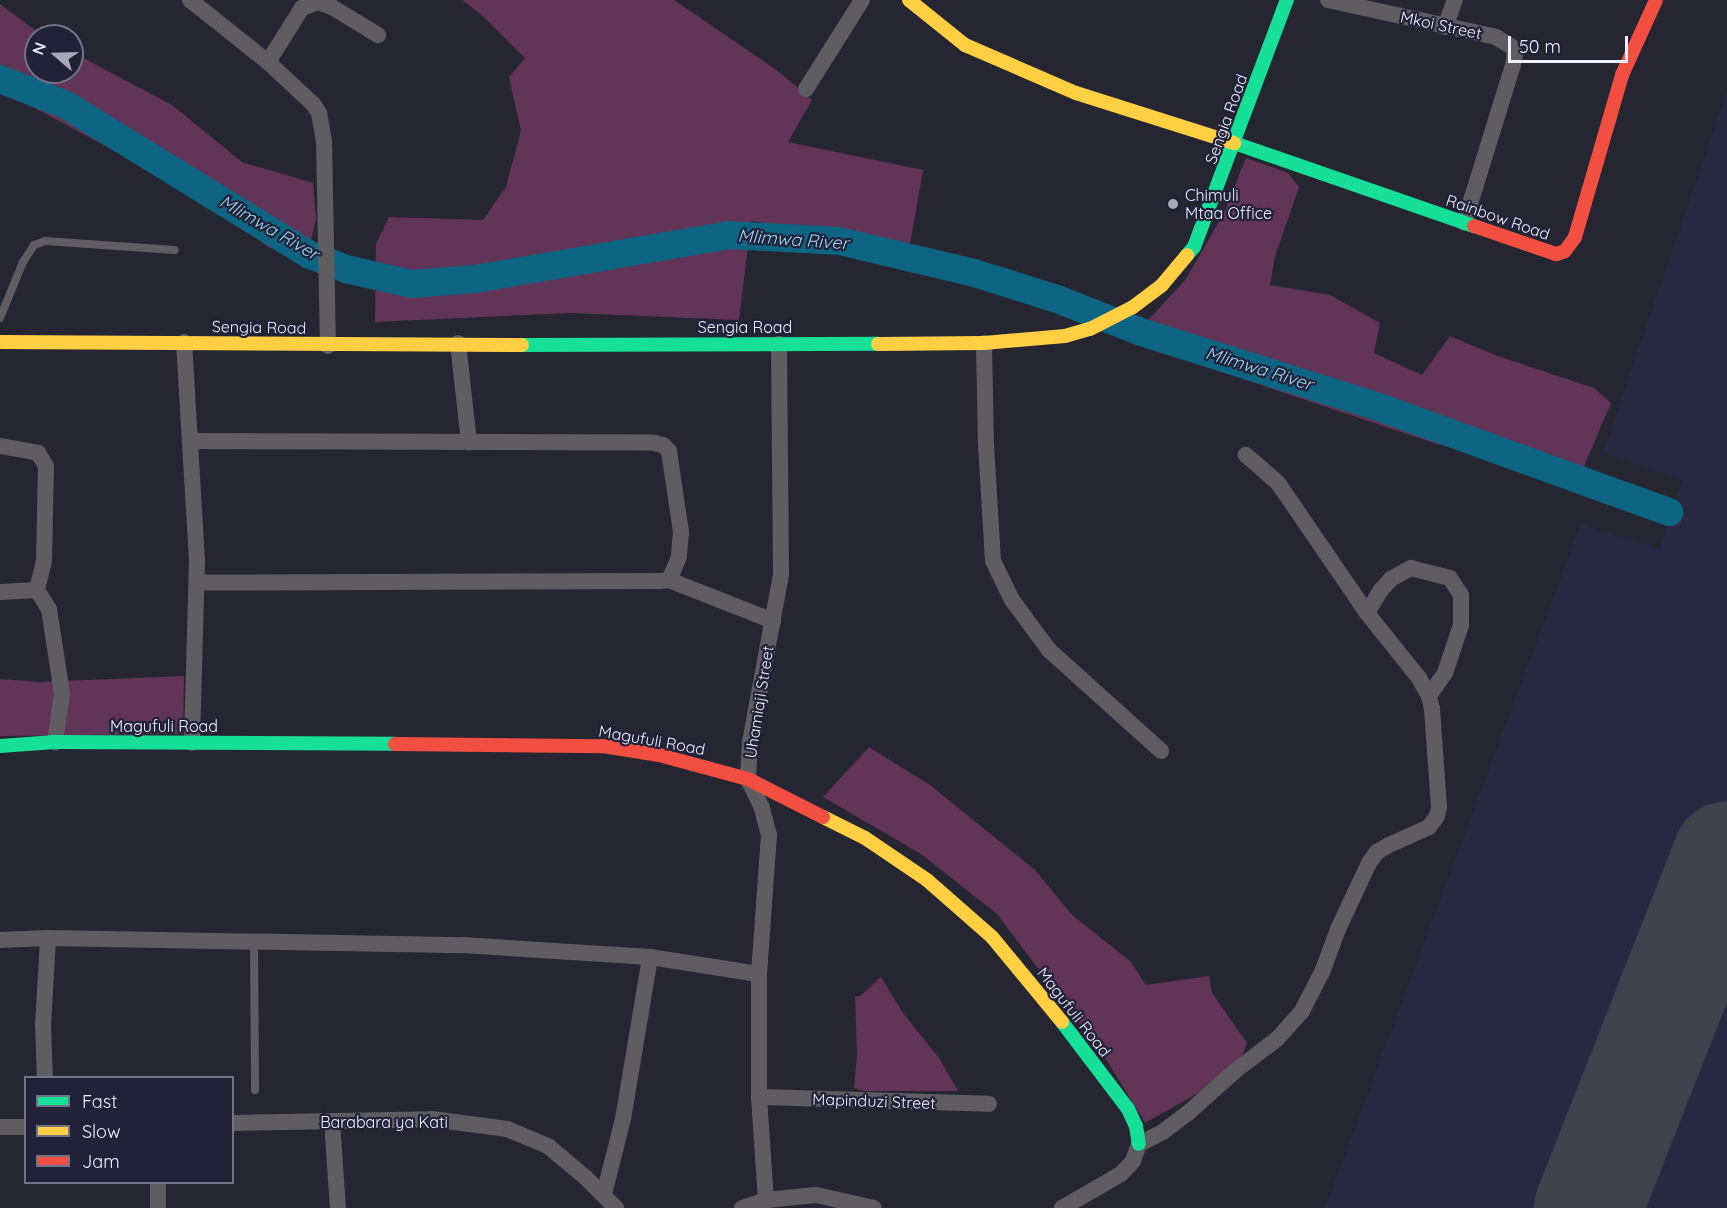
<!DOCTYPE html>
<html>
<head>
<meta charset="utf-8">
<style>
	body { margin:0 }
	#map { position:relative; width:1727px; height:1208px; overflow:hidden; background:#262632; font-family:Quicksand,sans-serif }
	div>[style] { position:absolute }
	.built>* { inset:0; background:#292842 }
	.green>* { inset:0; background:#623457 }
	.river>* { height:28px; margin:-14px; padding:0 14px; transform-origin:14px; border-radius:14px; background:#0e6483 }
	.runway>* { height:108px; margin:-54px; padding:0 54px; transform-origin:54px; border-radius:54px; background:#42424c }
	.lane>* { height:8px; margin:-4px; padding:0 4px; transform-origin:4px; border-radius:4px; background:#5f5d62 }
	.street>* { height:16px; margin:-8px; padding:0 8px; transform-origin:8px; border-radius:8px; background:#5f5d62 }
	.fast>* { height:14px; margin:-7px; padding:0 7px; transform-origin:7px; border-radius:7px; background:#16e098 }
	.slow>* { height:14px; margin:-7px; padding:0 7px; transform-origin:7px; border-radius:7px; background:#ffcf43 }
	.jam>* { height:14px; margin:-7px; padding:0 7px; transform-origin:7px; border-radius:7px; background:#f24e42 }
	.dots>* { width:16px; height:16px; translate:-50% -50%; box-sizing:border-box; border:3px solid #212137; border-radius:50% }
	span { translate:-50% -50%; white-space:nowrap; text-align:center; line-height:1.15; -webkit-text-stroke:4.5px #212137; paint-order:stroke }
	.street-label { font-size:16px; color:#eeefff }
	.poi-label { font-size:16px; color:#eeefff }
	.left { translate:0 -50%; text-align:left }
	.water-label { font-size:18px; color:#99d6f3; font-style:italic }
	.legend { position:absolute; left:24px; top:1076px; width:210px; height:108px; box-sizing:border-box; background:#212137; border:2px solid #737387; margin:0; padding:8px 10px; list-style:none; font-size:18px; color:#eeefff }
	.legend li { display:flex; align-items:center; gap:12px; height:30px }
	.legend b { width:30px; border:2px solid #737387 }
	.north { position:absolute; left:24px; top:24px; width:60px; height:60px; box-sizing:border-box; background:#212137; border:2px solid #737387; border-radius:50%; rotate:290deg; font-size:16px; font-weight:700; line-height:24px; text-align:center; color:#eeefff }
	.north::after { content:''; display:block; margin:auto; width:21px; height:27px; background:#a8a9b7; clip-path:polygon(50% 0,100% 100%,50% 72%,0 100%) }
	.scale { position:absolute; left:1508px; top:36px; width:120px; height:27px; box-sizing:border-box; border:3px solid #eeefff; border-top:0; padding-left:8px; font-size:18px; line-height:21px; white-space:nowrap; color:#eeefff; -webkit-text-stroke:4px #212137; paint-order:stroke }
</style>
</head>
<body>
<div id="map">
	<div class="built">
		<div style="clip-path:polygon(1727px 92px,1727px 1208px,1325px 1208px,1581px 524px,1660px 549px,1683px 480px,1603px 453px)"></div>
	</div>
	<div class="green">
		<div style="clip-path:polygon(462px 0,674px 0,778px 71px,812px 100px,788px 142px,923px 170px,910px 244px,751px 221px,739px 320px,570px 313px,375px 322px,376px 244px,389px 217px,483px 220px,506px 187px,521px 131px,509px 77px,525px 58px,481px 14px)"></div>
		<div style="clip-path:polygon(0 4px,43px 36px,36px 36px,36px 72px,72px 72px,72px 52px,172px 105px,242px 162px,313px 183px,316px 219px,305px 265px,267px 246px,200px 197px,31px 106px,0 94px)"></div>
		<div style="clip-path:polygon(1246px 158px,1288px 173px,1299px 187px,1275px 256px,1270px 285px,1330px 295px,1380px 323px,1374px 353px,1422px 375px,1450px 336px,1495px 355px,1594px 388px,1611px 403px,1582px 471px,1466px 429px,1440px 445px,1129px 341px,1186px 279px,1224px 213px)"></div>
		<div style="clip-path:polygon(184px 676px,183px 734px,0 736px,0 679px,39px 682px)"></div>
		<div style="clip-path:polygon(869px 747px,930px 785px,1035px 870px,1072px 915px,1130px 961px,1146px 985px,1209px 976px,1212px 993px,1247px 1043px,1242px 1056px,1198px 1093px,1145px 1123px,1106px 1059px,997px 914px,921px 854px,823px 797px)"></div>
		<div style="clip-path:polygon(881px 977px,903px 1013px,939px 1058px,958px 1091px,864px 1091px,854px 1088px,857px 1055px,855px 997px,860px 996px)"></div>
	</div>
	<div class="river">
		<div style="left:0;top:79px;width:71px;rotate:21.5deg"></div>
		<div style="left:66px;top:105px;width:286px;rotate:31.6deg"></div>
		<div style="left:310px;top:255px;width:39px;rotate:21deg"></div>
		<div style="left:346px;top:269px;width:68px;rotate:12.8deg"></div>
		<div style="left:412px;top:284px;width:63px;rotate:-4.5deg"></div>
		<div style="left:475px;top:279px;width:258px;rotate:-9.8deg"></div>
		<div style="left:729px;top:235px;width:110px;rotate:3.1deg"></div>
		<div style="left:839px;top:241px;width:139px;rotate:13.3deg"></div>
		<div style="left:974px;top:273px;width:87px;rotate:17.4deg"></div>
		<div style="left:1057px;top:299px;width:90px;rotate:21.4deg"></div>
		<div style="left:1141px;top:332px;width:246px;rotate:17.5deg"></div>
		<div style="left:1376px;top:406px;width:312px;rotate:19.9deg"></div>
	</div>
	<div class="runway">
		<div style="left:1588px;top:1208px;width:379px;rotate:-68.5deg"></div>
	</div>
	<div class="lane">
		<div style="left:0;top:318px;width:61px;rotate:-67.7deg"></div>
		<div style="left:23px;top:262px;width:20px;rotate:-57deg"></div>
		<div style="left:34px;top:245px;width:12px;rotate:-20deg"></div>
		<div style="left:45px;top:241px;width:130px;rotate:4deg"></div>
		<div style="left:254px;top:941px;width:149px;rotate:89.6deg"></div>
	</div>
	<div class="street">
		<div style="left:190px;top:0;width:100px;rotate:38.5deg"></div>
		<div style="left:268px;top:62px;width:62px;rotate:43deg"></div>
		<div style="left:313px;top:104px;width:11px;rotate:56deg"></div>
		<div style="left:319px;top:113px;width:27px;rotate:80deg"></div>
		<div style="left:324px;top:140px;width:206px;rotate:88.9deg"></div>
		<div style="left:1328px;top:0;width:172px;rotate:12.4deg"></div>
		<div style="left:1496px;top:37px;width:19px;rotate:32deg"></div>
		<div style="left:1512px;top:47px;width:8px;rotate:67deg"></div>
		<div style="left:1515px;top:54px;width:11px;rotate:100deg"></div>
		<div style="left:1513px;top:65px;width:165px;rotate:107.2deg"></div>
		<div style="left:1445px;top:27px;width:29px;rotate:-70deg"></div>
		<div style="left:268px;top:62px;width:64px;rotate:-57.8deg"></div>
		<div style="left:302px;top:8px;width:17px;rotate:-21deg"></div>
		<div style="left:318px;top:2px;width:15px;rotate:20deg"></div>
		<div style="left:332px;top:7px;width:54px;rotate:31.3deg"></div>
		<div style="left:806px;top:89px;width:105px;rotate:-57.8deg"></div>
		<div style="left:184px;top:342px;width:218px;rotate:86.6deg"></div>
		<div style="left:197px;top:560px;width:183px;rotate:91.6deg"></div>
		<div style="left:458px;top:343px;width:100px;rotate:83.7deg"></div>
		<div style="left:984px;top:343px;width:101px;rotate:88.9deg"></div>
		<div style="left:986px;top:444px;width:117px;rotate:86.6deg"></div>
		<div style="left:993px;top:561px;width:43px;rotate:64deg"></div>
		<div style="left:1012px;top:600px;width:62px;rotate:53.5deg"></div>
		<div style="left:1049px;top:650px;width:151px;rotate:42deg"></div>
		<div style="left:191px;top:441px;width:463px;rotate:0.2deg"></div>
		<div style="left:654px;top:443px;width:9px;rotate:13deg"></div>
		<div style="left:663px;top:445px;width:8px;rotate:45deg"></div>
		<div style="left:669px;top:451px;width:82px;rotate:81.6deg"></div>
		<div style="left:681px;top:532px;width:25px;rotate:95deg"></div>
		<div style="left:679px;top:557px;width:25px;rotate:113deg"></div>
		<div style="left:669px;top:580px;width:9px;rotate:174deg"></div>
		<div style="left:660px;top:581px;width:463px;rotate:179.8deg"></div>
		<div style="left:0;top:446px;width:39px;rotate:10deg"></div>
		<div style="left:38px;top:453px;width:15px;rotate:58deg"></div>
		<div style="left:46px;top:466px;width:95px;rotate:91.2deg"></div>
		<div style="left:44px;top:561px;width:30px;rotate:104deg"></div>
		<div style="left:669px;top:580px;width:112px;rotate:21.5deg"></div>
		<div style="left:0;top:592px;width:37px;rotate:-3deg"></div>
		<div style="left:37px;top:590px;width:22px;rotate:58deg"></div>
		<div style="left:49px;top:609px;width:86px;rotate:81.3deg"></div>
		<div style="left:62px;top:694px;width:49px;rotate:98.3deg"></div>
		<div style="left:1367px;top:613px;width:27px;rotate:-59deg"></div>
		<div style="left:1381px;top:590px;width:15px;rotate:-48deg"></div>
		<div style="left:1391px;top:579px;width:23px;rotate:-29deg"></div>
		<div style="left:1411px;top:568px;width:40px;rotate:14.4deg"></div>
		<div style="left:1450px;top:578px;width:20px;rotate:57deg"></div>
		<div style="left:1461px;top:595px;width:30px;rotate:90deg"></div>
		<div style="left:1461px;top:625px;width:51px;rotate:108.4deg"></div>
		<div style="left:1445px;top:673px;width:28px;rotate:125deg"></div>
		<div style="left:0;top:940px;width:48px;rotate:-2.4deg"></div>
		<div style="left:48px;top:938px;width:415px;rotate:1deg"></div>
		<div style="left:463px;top:945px;width:187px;rotate:3.7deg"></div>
		<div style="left:650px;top:957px;width:110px;rotate:8.9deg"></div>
		<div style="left:45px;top:1078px;width:52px;rotate:-92.2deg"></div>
		<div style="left:43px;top:1026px;width:88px;rotate:-86.7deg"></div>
		<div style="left:759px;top:1097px;width:230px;rotate:1.7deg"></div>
		<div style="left:332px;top:1121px;width:87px;rotate:86.1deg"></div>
		<div style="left:232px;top:1123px;width:200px;rotate:-1.1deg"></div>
		<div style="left:432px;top:1119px;width:76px;rotate:7.6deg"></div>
		<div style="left:507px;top:1129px;width:44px;rotate:22.5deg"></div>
		<div style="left:548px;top:1146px;width:48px;rotate:40deg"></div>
		<div style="left:585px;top:1177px;width:44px;rotate:45deg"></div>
		<div style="left:0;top:1127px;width:26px"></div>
		<div style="left:158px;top:1182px;width:26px;rotate:90deg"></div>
		<div style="left:604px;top:1194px;width:77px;rotate:-75.8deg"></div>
		<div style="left:623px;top:1119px;width:164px;rotate:-80.5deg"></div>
		<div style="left:766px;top:1200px;width:103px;rotate:-93.9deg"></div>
		<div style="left:759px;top:1097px;width:123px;rotate:-90deg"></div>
		<div style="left:759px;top:974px;width:139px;rotate:-85.9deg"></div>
		<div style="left:769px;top:835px;width:28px;rotate:-105deg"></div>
		<div style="left:762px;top:808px;width:32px;rotate:-116deg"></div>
		<div style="left:748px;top:779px;width:37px;rotate:-87deg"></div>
		<div style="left:750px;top:742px;width:171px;rotate:-79.5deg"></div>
		<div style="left:781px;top:574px;width:230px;rotate:-90.5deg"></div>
		<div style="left:742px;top:1208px;width:25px;rotate:-18deg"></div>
		<div style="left:766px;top:1200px;width:50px;rotate:-5.7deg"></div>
		<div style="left:816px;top:1195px;width:59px;rotate:12.6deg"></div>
		<div style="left:1062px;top:1208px;width:68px;rotate:-30deg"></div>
		<div style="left:1121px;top:1174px;width:18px;rotate:-47deg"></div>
		<div style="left:1133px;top:1161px;width:18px;rotate:-71deg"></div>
		<div style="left:1139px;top:1144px;width:28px;rotate:-27deg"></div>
		<div style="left:1164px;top:1131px;width:30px;rotate:-37deg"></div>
		<div style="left:1188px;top:1113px;width:63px;rotate:-41.8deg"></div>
		<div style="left:1235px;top:1071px;width:53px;rotate:-37.3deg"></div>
		<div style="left:1277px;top:1039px;width:38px;rotate:-48deg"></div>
		<div style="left:1302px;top:1011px;width:46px;rotate:-62.9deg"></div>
		<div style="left:1323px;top:970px;width:44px;rotate:-69.9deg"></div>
		<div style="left:1338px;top:929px;width:73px;rotate:-64.8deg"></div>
		<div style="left:1369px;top:863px;width:14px;rotate:-54deg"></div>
		<div style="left:1377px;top:852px;width:12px;rotate:-31deg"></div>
		<div style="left:1387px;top:846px;width:46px;rotate:-24.3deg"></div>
		<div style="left:1429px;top:827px;width:14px;rotate:-54deg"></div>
		<div style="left:1437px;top:816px;width:9px;rotate:-77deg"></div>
		<div style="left:1439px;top:807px;width:98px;rotate:-94.1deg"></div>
		<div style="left:1432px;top:709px;width:13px;rotate:-103deg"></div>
		<div style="left:1429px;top:696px;width:21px;rotate:-119deg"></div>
		<div style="left:1419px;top:678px;width:83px;rotate:-128.7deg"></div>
		<div style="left:1367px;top:613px;width:158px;rotate:-124.4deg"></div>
		<div style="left:1278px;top:483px;width:43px;rotate:-138.8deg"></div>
	</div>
	<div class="fast">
		<div style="left:1234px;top:143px;width:254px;rotate:19.1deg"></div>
		<div style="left:1187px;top:255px;width:11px;rotate:-49deg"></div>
		<div style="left:1194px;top:247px;width:264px;rotate:-69.4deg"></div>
		<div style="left:522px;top:345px;width:356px;rotate:-0.2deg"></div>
		<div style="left:0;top:746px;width:55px;rotate:-4.2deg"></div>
		<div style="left:55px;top:742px;width:340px;rotate:0.3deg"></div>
		<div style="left:1062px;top:1022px;width:109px;rotate:52.8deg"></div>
		<div style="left:1128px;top:1109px;width:19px;rotate:65deg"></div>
		<div style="left:1136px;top:1126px;width:18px;rotate:81deg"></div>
	</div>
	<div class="slow">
		<div style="left:909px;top:0;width:72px;rotate:38.8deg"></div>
		<div style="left:965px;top:45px;width:121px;rotate:23.4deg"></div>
		<div style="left:1076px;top:93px;width:166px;rotate:17.6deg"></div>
		<div style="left:0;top:342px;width:522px;rotate:0.33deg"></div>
		<div style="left:878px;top:344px;width:106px;rotate:-0.5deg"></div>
		<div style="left:984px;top:343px;width:81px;rotate:-4.9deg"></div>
		<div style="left:1065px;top:336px;width:26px;rotate:-16deg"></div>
		<div style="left:1090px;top:329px;width:48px;rotate:-27.1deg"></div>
		<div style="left:1133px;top:307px;width:36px;rotate:-37deg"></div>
		<div style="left:1162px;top:285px;width:39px;rotate:-50deg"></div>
		<div style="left:823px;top:817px;width:47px;rotate:26.6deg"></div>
		<div style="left:865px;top:838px;width:75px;rotate:34.1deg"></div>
		<div style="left:927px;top:880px;width:86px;rotate:41.2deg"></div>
		<div style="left:992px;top:937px;width:110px;rotate:50.5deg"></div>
	</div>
	<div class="jam">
		<div style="left:1474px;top:226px;width:87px;rotate:18.9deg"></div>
		<div style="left:1556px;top:254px;width:9px;rotate:-18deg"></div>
		<div style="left:1565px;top:251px;width:17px;rotate:-54deg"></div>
		<div style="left:1575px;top:237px;width:169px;rotate:-73.8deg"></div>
		<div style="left:1622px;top:75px;width:82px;rotate:-65.6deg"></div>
		<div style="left:395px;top:744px;width:208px;rotate:0.6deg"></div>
		<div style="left:603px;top:746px;width:57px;rotate:9.1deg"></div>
		<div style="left:659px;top:755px;width:92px;rotate:15.1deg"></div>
		<div style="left:748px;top:779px;width:84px;rotate:26.9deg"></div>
	</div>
	<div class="dots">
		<div style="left:1173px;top:204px;background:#a8a9b7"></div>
	</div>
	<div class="street-label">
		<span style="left:1441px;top:25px;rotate:12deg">Mkoi Street</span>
		<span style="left:1226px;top:119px;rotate:-70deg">Sengia Road</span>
		<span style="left:1498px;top:217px;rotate:19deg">Rainbow Road</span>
		<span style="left:259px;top:327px;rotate:1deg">Sengia Road</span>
		<span style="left:745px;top:327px">Sengia Road</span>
		<span style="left:759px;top:702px;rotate:-81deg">Uhamiaji Street</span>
		<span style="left:164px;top:726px">Magufuli Road</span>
		<span style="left:652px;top:740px;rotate:10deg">Magufuli Road</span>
		<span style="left:1074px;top:1012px;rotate:52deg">Magufuli Road</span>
		<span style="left:874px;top:1101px;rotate:2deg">Mapinduzi Street</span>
		<span style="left:384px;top:1122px">Barabara ya Kati</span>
	</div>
	<div class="poi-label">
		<span class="left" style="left:1185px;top:204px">Chimuli<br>Mtaa Office</span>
	</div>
	<div class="water-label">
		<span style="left:269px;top:228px;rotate:30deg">Mlimwa River</span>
		<span style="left:793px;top:240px;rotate:4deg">Mlimwa River</span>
		<span style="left:1259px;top:369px;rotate:17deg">Mlimwa River</span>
	</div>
	<ul class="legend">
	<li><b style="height:8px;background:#16e098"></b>Fast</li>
	<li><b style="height:8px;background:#ffcf43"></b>Slow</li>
	<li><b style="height:8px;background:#f24e42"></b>Jam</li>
	</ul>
	<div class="north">N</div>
	<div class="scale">50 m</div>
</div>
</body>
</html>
